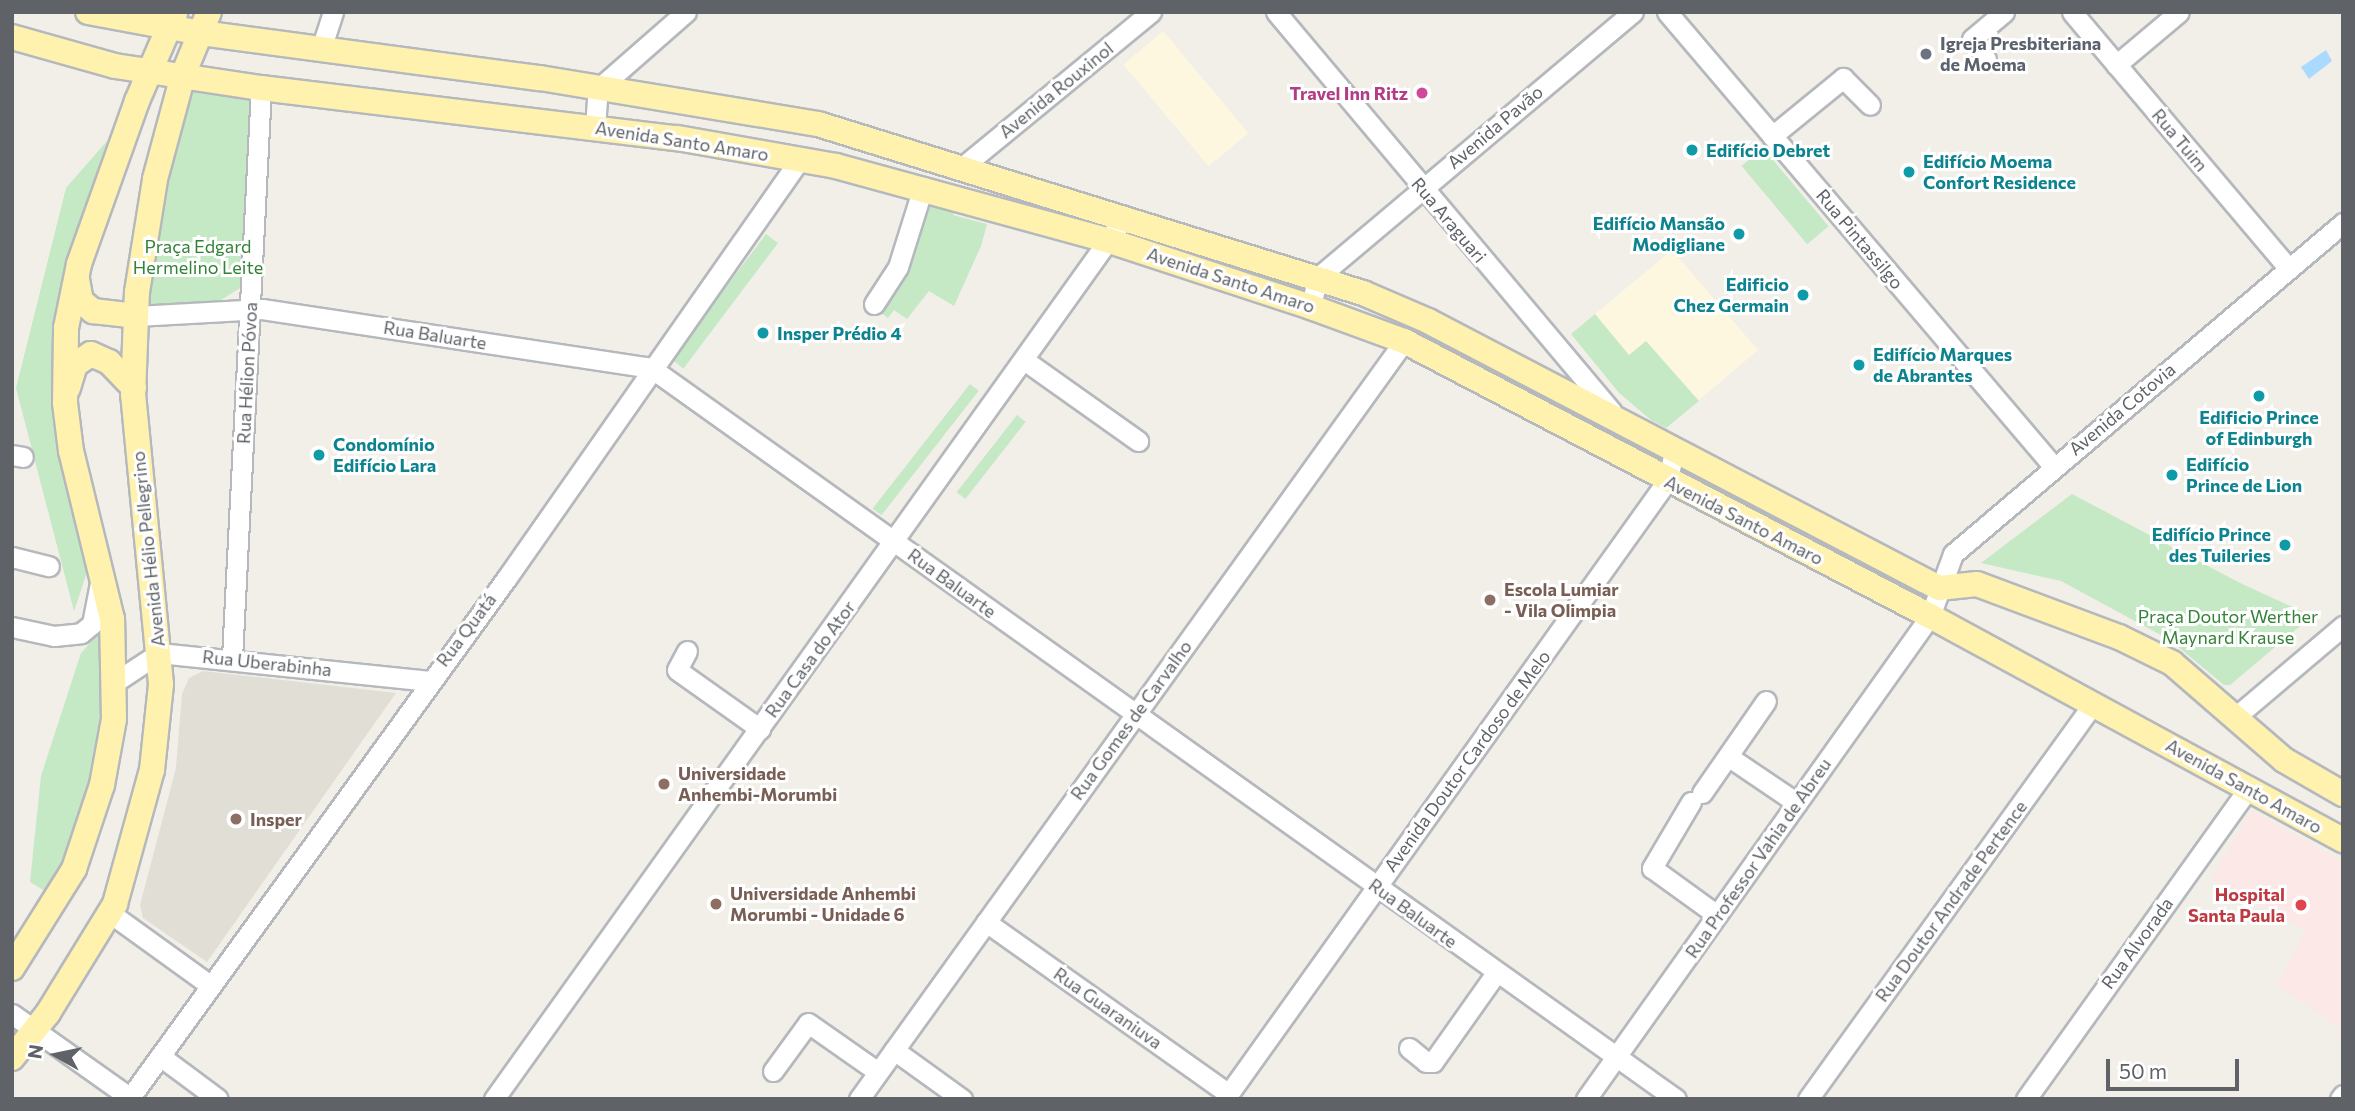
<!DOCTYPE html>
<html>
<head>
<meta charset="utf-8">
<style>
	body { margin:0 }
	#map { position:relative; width:2355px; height:1111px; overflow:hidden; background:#f1efe8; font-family:Commissioner,sans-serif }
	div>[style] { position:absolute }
	.commercial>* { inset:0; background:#fef7e0; transform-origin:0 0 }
	.education>* { inset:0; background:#e1ded6 }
	.medical>* { inset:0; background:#fce8e6 }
	.green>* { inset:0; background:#c5e8c5; transform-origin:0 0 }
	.water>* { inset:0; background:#aadaff }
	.roads { filter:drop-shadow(2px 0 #b5b8bc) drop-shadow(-2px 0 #b5b8bc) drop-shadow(0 2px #b5b8bc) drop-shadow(0 -2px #b5b8bc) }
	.minor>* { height:19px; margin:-9.5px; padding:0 9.5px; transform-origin:9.5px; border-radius:9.5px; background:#fff }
	.major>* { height:24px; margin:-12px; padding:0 12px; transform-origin:12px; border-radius:12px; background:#fff2af }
	.dots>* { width:19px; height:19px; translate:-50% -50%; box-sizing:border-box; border:4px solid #fff; border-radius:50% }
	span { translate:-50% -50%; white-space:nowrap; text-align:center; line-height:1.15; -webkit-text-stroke:6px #fff; paint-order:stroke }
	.worship-label { font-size:18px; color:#5b616d; font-weight:700 }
	.left { translate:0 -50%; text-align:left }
	.street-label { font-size:18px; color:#5f6368 }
	.hotel-label { font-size:18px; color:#b23c85; font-weight:700 }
	.right { translate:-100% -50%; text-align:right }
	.culture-label { font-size:18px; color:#0d838f; font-weight:700 }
	.park-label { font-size:18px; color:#348238 }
	.education-label { font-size:18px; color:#785e54; font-weight:700 }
	.health-label { font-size:18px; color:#be3a42; font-weight:700 }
	.frame { position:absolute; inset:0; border:14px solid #5f6368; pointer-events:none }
	.north { position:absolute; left:21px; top:1020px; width:70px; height:70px; -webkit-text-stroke:5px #fff; paint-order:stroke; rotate:279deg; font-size:19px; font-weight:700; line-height:28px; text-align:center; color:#5f6368 }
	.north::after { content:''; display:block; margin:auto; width:24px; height:32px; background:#5f6368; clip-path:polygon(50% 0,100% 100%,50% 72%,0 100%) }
	.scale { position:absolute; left:2106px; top:1059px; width:133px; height:32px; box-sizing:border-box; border:4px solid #5f6368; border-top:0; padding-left:9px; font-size:21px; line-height:24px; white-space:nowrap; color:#5f6368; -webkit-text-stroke:5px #fff; paint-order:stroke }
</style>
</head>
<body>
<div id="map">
	<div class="commercial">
		<div style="left:1163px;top:31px;width:133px;height:52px;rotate:50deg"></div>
		<div style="clip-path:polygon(1672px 250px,1758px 350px,1666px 428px,1621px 396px,1571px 334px)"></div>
	</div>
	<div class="education">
		<div style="clip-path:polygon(203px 671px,396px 693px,207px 962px,143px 918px,140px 905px,176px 768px,182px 694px,189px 678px)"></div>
	</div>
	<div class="medical">
		<div style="clip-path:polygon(2251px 810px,2343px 862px,2343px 1029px,2277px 985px,2306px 931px,2211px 879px)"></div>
	</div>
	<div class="green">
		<div style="clip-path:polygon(199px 88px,201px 94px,249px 95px,253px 101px,243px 277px,240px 288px,221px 300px,147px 308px,148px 277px,171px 154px,192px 89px)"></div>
		<div style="clip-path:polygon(107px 141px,63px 277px,52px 370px,88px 569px,74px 611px,16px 388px,66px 188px)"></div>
		<div style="left:1763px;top:148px;width:102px;height:28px;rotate:50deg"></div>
		<div style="clip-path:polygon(925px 198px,955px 206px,953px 215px,987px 224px,981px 246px,954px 306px,929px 291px,907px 319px,894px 310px,888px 318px,880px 312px,907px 267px)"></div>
		<div style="left:766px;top:234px;width:15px;height:157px;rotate:37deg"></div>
		<div style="clip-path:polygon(1595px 314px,1629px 355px,1646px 341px,1699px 401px,1666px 428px,1651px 420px,1619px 393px,1571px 334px)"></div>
		<div style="left:970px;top:384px;width:11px;height:158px;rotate:38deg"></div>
		<div style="left:1017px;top:415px;width:11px;height:98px;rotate:38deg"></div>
		<div style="clip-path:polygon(2072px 494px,2240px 583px,2312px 616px,2230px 685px,2224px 685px,2170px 640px,2061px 581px,1981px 563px)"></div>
		<div style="clip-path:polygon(102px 630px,105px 660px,93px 789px,52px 895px,30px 882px,41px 776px,81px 653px)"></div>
	</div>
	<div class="water">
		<div style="clip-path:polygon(2326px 50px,2332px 61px,2309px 79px,2301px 67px)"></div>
	</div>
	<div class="roads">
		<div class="minor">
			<div style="left:1276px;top:12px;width:522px;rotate:49.97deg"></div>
			<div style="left:1667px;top:12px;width:597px;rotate:49.62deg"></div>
			<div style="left:2072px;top:12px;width:335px;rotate:49.8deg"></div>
			<div style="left:322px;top:46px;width:36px;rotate:-72deg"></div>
			<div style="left:1986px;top:59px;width:24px;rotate:-125deg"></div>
			<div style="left:1972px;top:39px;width:42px;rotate:-40.2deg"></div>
			<div style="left:2116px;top:65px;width:82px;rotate:-40.1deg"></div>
			<div style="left:595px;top:128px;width:39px;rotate:-86deg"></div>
			<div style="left:598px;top:89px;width:117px;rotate:-41.2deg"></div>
			<div style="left:1772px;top:136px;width:92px;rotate:-39.2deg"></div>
			<div style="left:1843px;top:78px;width:38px;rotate:45deg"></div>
			<div style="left:961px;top:168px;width:246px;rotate:-39.4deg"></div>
			<div style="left:874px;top:304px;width:44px;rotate:-57deg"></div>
			<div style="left:898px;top:267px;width:84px;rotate:-72.6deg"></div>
			<div style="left:1311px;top:307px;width:30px;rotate:-78deg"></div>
			<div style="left:1317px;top:278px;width:413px;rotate:-40.1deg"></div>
			<div style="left:136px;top:316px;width:126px;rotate:-3.2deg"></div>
			<div style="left:262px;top:309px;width:393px;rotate:8.6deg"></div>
			<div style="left:651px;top:368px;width:1259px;rotate:35.5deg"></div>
			<div style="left:1024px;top:360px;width:140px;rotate:35.4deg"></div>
			<div style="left:12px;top:455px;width:11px;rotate:10deg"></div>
			<div style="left:12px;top:557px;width:38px;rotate:14deg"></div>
			<div style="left:12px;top:627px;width:43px;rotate:12.1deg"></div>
			<div style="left:54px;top:636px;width:27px;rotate:-6deg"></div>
			<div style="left:81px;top:633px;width:14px;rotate:-39deg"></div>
			<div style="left:92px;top:624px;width:42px;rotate:-79deg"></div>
			<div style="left:687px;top:651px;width:21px;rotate:118deg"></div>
			<div style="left:677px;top:670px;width:102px;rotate:35.4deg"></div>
			<div style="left:232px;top:658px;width:571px;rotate:-87.09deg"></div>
			<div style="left:115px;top:682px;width:53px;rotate:-33.4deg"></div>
			<div style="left:159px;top:653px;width:270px;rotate:5.9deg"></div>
			<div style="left:2234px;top:718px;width:143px;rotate:-40.2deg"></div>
			<div style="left:1729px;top:757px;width:82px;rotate:34.1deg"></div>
			<div style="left:1702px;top:793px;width:112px;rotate:-55.2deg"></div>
			<div style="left:1691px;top:802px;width:77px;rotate:120.6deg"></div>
			<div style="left:1652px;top:868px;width:80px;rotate:35.9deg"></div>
			<div style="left:110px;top:913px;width:123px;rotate:35.8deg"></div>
			<div style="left:986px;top:922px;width:298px;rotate:35.3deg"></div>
			<div style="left:12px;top:1014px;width:147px;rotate:35.3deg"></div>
			<div style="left:1409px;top:1048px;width:22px;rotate:39deg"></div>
			<div style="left:1426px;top:1062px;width:7px"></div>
			<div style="left:1433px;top:1062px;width:109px;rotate:-54.7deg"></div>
			<div style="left:894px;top:1050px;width:84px;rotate:35.8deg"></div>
			<div style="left:160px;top:1056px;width:72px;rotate:36.6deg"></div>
			<div style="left:773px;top:1071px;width:59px;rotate:-53.9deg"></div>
			<div style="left:808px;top:1023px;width:85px;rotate:35deg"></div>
			<div style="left:129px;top:1099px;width:642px;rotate:-54.06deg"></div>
			<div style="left:506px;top:579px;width:513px;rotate:-55.01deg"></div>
			<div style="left:494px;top:1099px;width:1083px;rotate:-54.43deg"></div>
			<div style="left:859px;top:1099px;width:934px;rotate:-54.28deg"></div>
			<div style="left:1225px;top:1099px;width:760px;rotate:-54.43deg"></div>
			<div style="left:1667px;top:481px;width:30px;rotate:-76deg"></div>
			<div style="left:1586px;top:1099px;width:593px;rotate:-54.54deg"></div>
			<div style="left:1930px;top:616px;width:66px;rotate:-69.6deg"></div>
			<div style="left:1953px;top:554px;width:512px;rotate:-40.32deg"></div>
			<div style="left:1808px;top:1099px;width:487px;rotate:-54.2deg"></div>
			<div style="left:2026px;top:1099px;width:384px;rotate:-54.4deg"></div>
			<div style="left:2340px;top:1099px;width:5px;rotate:-53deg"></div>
		</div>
		<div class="major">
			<div style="left:88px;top:12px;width:115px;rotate:10.5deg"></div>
			<div style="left:201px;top:33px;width:342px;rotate:7.6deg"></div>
			<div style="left:540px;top:78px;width:282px;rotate:9.4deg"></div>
			<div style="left:818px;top:124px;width:571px;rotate:17.23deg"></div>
			<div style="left:1363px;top:293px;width:71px;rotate:23.3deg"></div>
			<div style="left:1428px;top:321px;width:577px;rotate:27.59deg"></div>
			<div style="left:1939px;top:588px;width:38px;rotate:-6deg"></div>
			<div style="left:1977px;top:584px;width:152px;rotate:20.5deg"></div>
			<div style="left:2119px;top:637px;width:59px;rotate:26.1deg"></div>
			<div style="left:2172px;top:663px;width:148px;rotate:40.9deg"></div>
			<div style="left:2284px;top:760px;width:68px;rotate:30deg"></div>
			<div style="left:12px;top:37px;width:107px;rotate:15.7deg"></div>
			<div style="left:115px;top:66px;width:148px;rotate:8.6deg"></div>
			<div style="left:261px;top:88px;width:419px;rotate:6.9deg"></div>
			<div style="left:677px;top:138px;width:161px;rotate:10deg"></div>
			<div style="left:836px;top:166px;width:284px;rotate:15.3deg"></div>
			<div style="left:1110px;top:241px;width:212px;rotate:18.2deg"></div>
			<div style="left:1311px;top:307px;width:99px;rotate:20.1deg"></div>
			<div style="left:1404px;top:341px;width:594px;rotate:27.6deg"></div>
			<div style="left:1930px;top:616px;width:470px;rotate:28.5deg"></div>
			<div style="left:77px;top:279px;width:22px;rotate:80deg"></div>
			<div style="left:81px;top:301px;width:16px;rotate:40deg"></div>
			<div style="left:93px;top:311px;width:43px;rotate:6.6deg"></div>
			<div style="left:68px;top:388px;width:24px;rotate:-73deg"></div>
			<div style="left:75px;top:365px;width:19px;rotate:-35deg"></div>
			<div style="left:91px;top:354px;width:20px;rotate:24deg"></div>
			<div style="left:109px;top:362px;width:36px;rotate:46deg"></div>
			<div style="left:12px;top:968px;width:117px;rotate:-57.9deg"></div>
			<div style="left:74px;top:869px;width:89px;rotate:-71.6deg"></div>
			<div style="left:102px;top:785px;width:67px;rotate:-79.7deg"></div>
			<div style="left:114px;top:719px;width:100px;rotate:-91.1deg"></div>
			<div style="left:112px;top:619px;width:173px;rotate:-103.7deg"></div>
			<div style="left:71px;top:451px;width:48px;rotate:-97.1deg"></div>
			<div style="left:65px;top:403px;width:75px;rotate:-89.2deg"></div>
			<div style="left:66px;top:328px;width:65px;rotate:-78.5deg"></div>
			<div style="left:79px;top:264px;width:173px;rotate:-70.4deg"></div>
			<div style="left:137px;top:101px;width:96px;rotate:-66.6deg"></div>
			<div style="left:12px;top:1058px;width:58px;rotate:-51.3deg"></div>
			<div style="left:48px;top:1013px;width:128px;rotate:-58.4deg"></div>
			<div style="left:115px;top:904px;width:139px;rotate:-74.6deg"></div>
			<div style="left:152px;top:770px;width:86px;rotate:-84deg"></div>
			<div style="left:161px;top:684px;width:290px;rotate:-95.5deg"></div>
			<div style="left:133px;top:395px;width:103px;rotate:-87.8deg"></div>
			<div style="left:137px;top:292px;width:114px;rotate:-80.9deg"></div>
			<div style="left:155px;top:179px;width:108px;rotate:-74.9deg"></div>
			<div style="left:183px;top:75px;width:68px;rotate:-67.6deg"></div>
		</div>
	</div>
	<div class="dots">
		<div style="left:1926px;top:54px;background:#6b7280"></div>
		<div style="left:1422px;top:93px;background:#d1479c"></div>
		<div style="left:1692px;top:150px;background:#0f9aa8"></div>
		<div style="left:1909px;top:172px;background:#0f9aa8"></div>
		<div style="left:1739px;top:234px;background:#0f9aa8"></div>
		<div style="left:1803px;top:295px;background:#0f9aa8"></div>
		<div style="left:763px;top:333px;background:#0f9aa8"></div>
		<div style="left:1859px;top:365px;background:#0f9aa8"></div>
		<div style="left:2259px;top:396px;background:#0f9aa8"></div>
		<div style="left:319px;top:455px;background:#0f9aa8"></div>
		<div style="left:2172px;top:475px;background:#0f9aa8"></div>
		<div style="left:2285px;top:545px;background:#0f9aa8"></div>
		<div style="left:1490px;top:600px;background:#8d6e63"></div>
		<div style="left:664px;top:784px;background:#8d6e63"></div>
		<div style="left:236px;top:819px;background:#8d6e63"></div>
		<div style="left:716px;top:904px;background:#8d6e63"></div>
		<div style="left:2301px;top:905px;background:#e0444e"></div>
	</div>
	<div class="worship-label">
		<span class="left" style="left:1940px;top:54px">Igreja Presbiteriana<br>de Moema</span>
	</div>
	<div class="street-label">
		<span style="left:1056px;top:90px;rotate:-39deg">Avenida Rouxinol</span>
		<span style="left:1495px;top:127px;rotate:-40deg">Avenida Pavão</span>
		<span style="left:2180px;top:140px;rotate:50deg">Rua Tuim</span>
		<span style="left:682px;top:141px;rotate:9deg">Avenida Santo Amaro</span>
		<span style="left:1449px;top:220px;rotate:50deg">Rua Araguari</span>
		<span style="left:1860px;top:239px;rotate:50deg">Rua Pintassilgo</span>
		<span style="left:1231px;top:280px;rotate:18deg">Avenida Santo Amaro</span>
		<span style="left:435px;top:335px;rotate:9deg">Rua Baluarte</span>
		<span style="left:247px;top:373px;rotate:-87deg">Rua Hélion Póvoa</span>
		<span style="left:2122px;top:409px;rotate:-40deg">Avenida Cotovia</span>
		<span style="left:1744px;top:520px;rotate:27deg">Avenida Santo Amaro</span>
		<span style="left:148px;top:549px;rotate:-96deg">Avenida Hélio Pellegrino</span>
		<span style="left:952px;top:583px;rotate:36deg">Rua Baluarte</span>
		<span style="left:466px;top:630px;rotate:-53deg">Rua Quatá</span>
		<span style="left:810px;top:659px;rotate:-54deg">Rua Casa do Ator</span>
		<span style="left:267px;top:663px;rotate:6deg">Rua Uberabinha</span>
		<span style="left:1131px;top:720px;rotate:-54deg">Rua Gomes de Carvalho</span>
		<span style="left:1467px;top:761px;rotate:-54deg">Avenida Doutor Cardoso de Melo</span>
		<span style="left:2244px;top:786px;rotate:29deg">Avenida Santo Amaro</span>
		<span style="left:1758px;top:858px;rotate:-55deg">Rua Professor Vahia de Abreu</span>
		<span style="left:1951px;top:901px;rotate:-54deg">Rua Doutor Andrade Pertence</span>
		<span style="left:1413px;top:913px;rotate:36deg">Rua Baluarte</span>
		<span style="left:2137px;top:943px;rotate:-54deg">Rua Alvorada</span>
		<span style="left:1108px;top:1008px;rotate:35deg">Rua Guaraniuva</span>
	</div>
	<div class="hotel-label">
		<span class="right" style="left:1408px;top:93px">Travel Inn Ritz</span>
	</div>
	<div class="culture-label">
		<span class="left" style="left:1706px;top:150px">Edifício Debret</span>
		<span class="left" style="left:1923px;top:172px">Edifício Moema<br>Confort Residence</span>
		<span class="right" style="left:1725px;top:234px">Edifício Mansão<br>Modigliane</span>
		<span class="right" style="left:1789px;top:295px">Edificio<br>Chez Germain</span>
		<span class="left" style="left:777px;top:333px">Insper Prédio 4</span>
		<span class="left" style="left:1873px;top:365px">Edifício Marques<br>de Abrantes</span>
		<span style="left:2259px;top:428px">Edificio Prince<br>of Edinburgh</span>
		<span class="left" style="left:333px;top:455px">Condomínio<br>Edifício Lara</span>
		<span class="left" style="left:2186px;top:475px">Edifício<br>Prince de Lion</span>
		<span class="right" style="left:2271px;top:545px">Edifício Prince<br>des Tuileries</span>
	</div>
	<div class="park-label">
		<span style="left:198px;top:257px">Praça Edgard<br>Hermelino Leite</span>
		<span style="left:2228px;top:627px">Praça Doutor Werther<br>Maynard Krause</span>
	</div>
	<div class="education-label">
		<span class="left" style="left:1504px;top:600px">Escola Lumiar<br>- Vila Olimpia</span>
		<span class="left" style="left:678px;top:784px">Universidade<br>Anhembi-Morumbi</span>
		<span class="left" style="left:250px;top:819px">Insper</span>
		<span class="left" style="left:730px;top:904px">Universidade Anhembi<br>Morumbi - Unidade 6</span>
	</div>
	<div class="health-label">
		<span class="right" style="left:2285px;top:905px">Hospital<br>Santa Paula</span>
	</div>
	<div class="frame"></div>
	<div class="north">N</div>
	<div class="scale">50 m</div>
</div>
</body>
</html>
